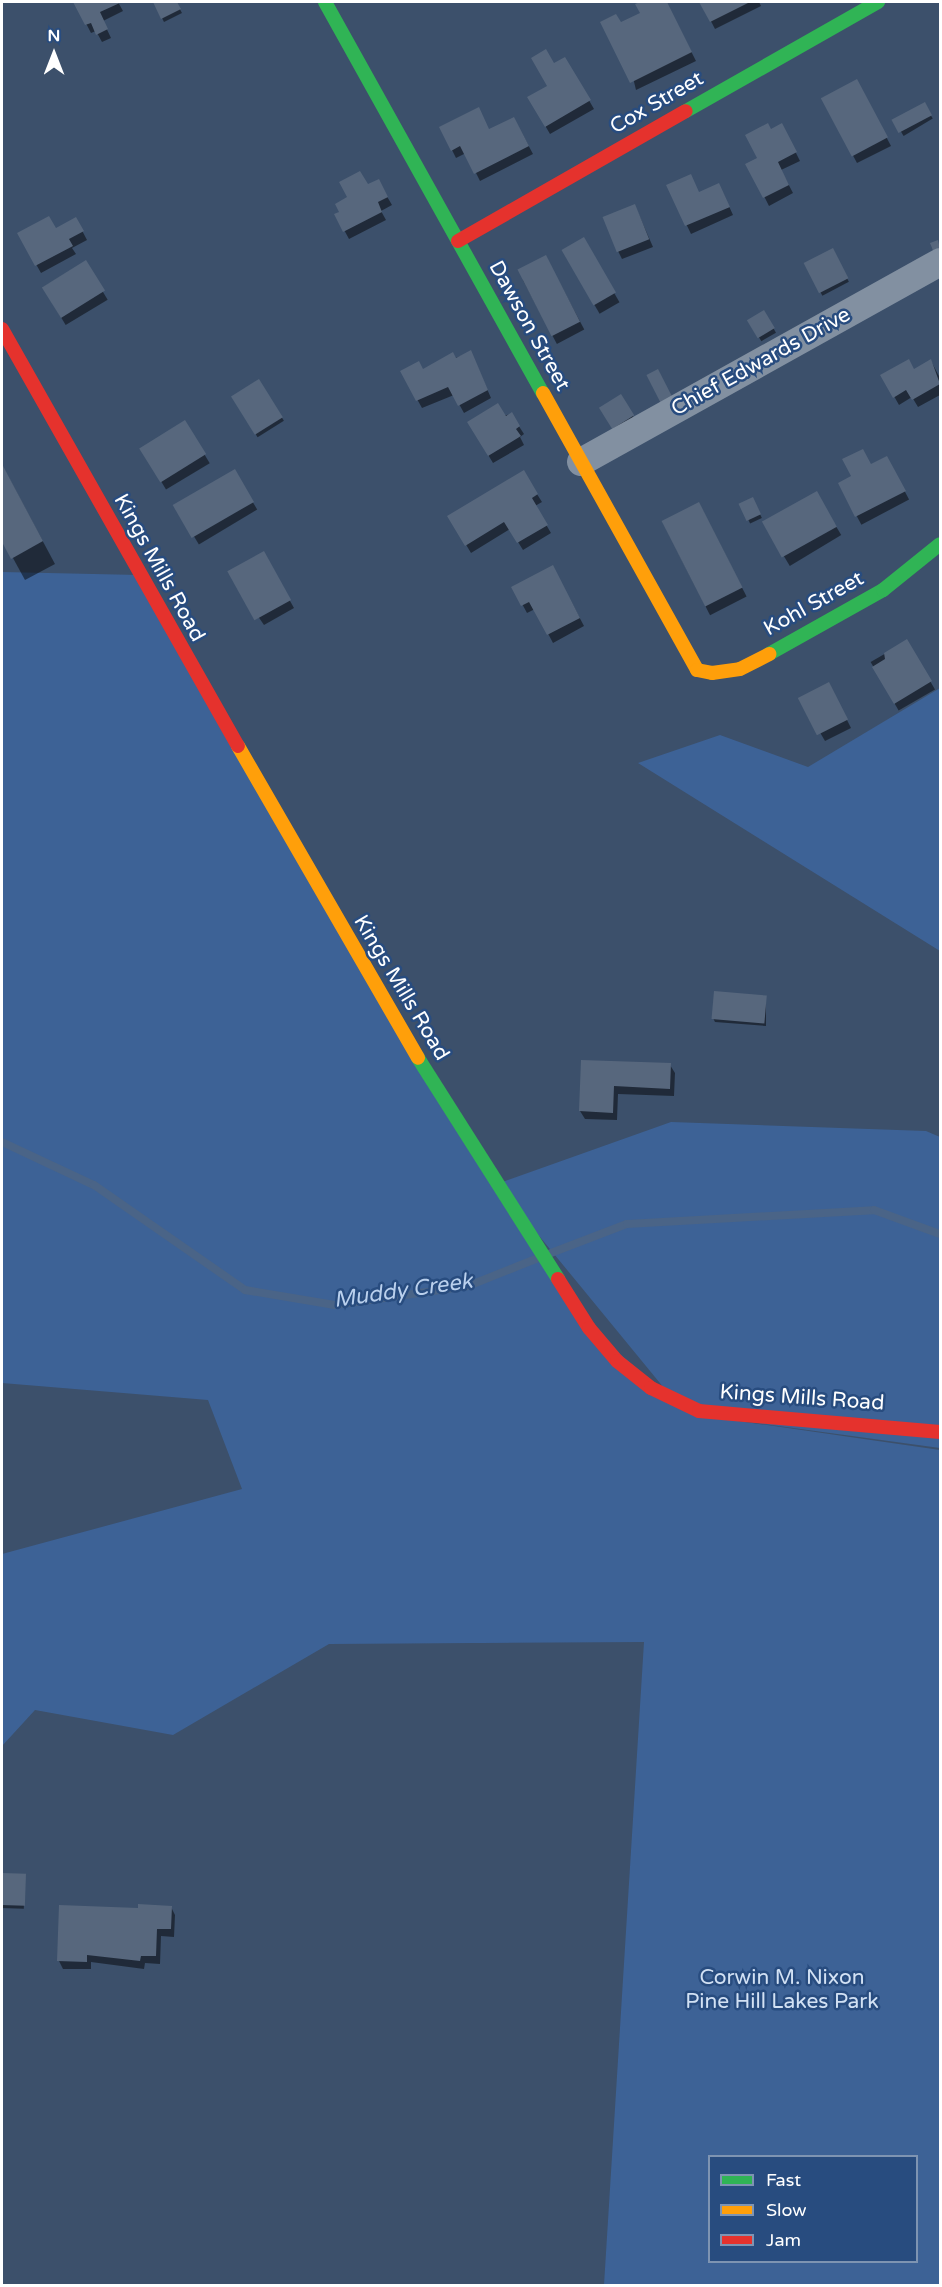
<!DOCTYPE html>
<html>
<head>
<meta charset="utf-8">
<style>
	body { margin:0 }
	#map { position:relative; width:942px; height:2287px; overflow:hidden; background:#3c506b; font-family:"Varela Round",sans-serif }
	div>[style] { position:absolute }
	.green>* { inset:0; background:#3d6296 }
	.shadow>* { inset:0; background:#0007; transform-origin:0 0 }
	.stream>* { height:8px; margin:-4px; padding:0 4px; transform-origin:4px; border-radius:4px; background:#4a6487 }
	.building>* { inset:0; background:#57677d; transform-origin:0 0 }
	.street>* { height:28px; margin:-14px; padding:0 14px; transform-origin:14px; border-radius:14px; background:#8290a1 }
	.fast>* { height:14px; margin:-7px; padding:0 7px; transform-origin:7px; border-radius:7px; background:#30b455 }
	.slow>* { height:14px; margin:-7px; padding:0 7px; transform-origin:7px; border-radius:7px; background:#ff9f0a }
	.jam>* { height:14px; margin:-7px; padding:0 7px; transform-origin:7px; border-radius:7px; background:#e5322d }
	span { translate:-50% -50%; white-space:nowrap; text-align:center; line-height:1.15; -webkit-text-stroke:5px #284c7f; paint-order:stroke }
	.street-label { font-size:21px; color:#fff }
	.park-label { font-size:21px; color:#d2e1f4 }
	.water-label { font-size:22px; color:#bad0ed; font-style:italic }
	.frame { position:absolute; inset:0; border:3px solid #fff; pointer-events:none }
	.legend { position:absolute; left:708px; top:2155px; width:210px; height:108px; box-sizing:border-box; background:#284c7f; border:2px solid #7e94b2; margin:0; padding:8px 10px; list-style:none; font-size:18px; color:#fff }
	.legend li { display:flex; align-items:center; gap:12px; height:30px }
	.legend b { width:30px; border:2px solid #7e94b2 }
	.north { position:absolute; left:24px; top:24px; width:60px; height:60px; -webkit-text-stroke:4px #284c7f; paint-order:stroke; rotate:0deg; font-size:16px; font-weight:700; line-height:24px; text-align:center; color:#fff }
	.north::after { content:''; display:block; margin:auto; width:21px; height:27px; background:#fff; clip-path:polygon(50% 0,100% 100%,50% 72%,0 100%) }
</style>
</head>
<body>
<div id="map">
	<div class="green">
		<div style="clip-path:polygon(evenodd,2px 572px,139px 575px,497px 1184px,671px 1122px,926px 1131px,940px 1137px,940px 1448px,690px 1414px,940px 1450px,940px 2285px,604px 2285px,644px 1642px,329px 1644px,173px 1735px,35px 1710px,2px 1746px,2px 1554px,242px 1489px,208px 1400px,2px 1383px,2px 572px,504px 1193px,673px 1399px,589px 1328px,504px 1193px,2px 572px,710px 2156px,916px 2156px,916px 2262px,710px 2262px,710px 2156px)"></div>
		<div style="clip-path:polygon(940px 688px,940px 951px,638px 763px,720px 735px,808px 767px)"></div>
	</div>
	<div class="shadow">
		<div style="clip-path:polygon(75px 2px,118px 2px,123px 11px,103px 21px,111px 38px,102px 42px,96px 31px,91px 33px)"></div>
		<div style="clip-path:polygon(154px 2px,176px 2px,182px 13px,164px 22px)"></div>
		<div style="clip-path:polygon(643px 2px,666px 2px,696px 61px,636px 90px,620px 24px,642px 14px,637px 4px)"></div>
		<div style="clip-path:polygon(701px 2px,759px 2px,761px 6px,715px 29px)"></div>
		<div style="clip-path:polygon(565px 59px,594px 109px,550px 134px,529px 98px,549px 86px,554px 65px)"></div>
		<div style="clip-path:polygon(861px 89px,891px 146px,857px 163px,822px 98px)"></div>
		<div style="left:924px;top:104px;width:17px;height:34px;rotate:59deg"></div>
		<div style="clip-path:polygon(518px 126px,533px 154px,480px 181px,466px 153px,456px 158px,441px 128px,489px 131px)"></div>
		<div style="clip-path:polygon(770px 131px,786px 133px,800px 161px,781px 170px,793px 193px,769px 206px,748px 164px,759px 159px)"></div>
		<div style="clip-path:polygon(378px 181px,392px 205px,381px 211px,386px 220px,349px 239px,336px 215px)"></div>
		<div style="clip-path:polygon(668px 186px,699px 193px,723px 193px,733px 215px,691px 234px)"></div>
		<div style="clip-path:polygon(635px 206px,653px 247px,622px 259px,618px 251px)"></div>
		<div style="clip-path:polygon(76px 219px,87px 240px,72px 248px,76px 254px,41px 273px,19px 234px,55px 230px)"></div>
		<div style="left:583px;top:239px;width:73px;height:23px;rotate:60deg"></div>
		<div style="left:832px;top:250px;width:36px;height:30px;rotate:62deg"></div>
		<div style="left:85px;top:262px;width:44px;height:49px;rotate:59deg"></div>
		<div style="left:550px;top:265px;width:73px;height:31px;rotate:62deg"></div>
		<div style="left:764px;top:312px;width:24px;height:17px;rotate:60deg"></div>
		<div style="clip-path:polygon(471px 352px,491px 398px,464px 413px,454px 395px,422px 408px,402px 372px,422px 371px)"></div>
		<div style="clip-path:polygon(931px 361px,940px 378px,940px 395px,918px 407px,912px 397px,899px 405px,882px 375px,913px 371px)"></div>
		<div style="left:259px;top:381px;width:47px;height:31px;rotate:58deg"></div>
		<div style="left:621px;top:396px;width:27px;height:24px;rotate:59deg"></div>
		<div style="clip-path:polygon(511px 414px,524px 434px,520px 437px,524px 445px,493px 463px,469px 423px)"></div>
		<div style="left:185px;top:422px;width:48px;height:51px;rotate:59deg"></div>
		<div style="left:887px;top:458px;width:47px;height:54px;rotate:62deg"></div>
		<div style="clip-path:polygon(2px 465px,55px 564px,25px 580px,2px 538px)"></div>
		<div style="left:234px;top:471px;width:45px;height:68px;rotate:59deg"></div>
		<div style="clip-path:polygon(523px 472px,542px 502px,535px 506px,551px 533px,523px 550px,510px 529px,471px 553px,449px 516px)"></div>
		<div style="left:816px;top:493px;width:49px;height:60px;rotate:59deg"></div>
		<div style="left:753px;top:499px;width:21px;height:13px;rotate:65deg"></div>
		<div style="left:703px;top:511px;width:96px;height:41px;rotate:63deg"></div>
		<div style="clip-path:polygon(263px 553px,294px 608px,264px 625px,233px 580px)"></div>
		<div style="clip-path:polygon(557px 575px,584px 626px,553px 643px,535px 609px,527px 613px,513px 587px)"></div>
		<div style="left:907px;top:641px;width:56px;height:42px;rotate:60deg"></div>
		<div style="clip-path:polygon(833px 692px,851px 728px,825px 741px,800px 698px)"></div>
		<div style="clip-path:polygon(766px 997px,766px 1026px,715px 1022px,713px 1018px)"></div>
		<div style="clip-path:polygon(582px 1061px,670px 1065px,675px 1073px,674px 1096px,618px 1094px,617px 1120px,585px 1119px,580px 1111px)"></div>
		<div style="left:2px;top:1874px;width:23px;height:34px;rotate:2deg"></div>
		<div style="clip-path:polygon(171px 1907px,175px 1915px,174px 1937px,161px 1936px,160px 1964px,145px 1963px,144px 1969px,91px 1962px,91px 1969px,63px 1969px,59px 1961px,140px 1910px)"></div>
	</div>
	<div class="stream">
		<div style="left:2px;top:1142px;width:102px;rotate:25.1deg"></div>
		<div style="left:94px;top:1185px;width:184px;rotate:34.8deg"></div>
		<div style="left:245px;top:1290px;width:91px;rotate:9.5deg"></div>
		<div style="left:335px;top:1305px;width:134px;rotate:-8.1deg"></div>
		<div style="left:468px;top:1286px;width:73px;rotate:-21.7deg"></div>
		<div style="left:551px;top:1253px;width:81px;rotate:-20.9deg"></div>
		<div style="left:627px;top:1224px;width:247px;rotate:-3.2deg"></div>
		<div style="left:874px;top:1210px;width:70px;rotate:20deg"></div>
	</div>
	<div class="building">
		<div style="clip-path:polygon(73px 2px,122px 2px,100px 12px,108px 29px,96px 35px,91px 23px,85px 25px)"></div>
		<div style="clip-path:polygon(153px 2px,177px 2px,181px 9px,161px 19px)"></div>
		<div style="clip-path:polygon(640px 2px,667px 2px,692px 52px,630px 83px,600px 22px,616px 14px,621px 22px,640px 13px,635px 4px)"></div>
		<div style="clip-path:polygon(699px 2px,750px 2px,710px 22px)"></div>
		<div style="clip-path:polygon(546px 49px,554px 63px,565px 57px,591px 100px,545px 127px,527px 97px,547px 86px,531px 58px)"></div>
		<div style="left:857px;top:79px;width:66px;height:41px;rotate:62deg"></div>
		<div style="left:925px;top:102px;width:15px;height:38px;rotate:62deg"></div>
		<div style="clip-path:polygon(479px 107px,489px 129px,514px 117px,529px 146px,474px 174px,460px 146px,451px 151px,439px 127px)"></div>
		<div style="clip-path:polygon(768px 123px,771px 129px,782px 123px,797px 152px,778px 162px,789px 185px,763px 198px,745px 164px,757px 158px,745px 135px)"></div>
		<div style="clip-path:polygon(360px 171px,368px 184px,379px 179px,388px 197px,378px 202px,382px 212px,343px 232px,334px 214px,339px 212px,335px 204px,347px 197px,339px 182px)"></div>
		<div style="clip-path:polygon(691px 174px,699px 192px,719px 183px,730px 207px,685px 226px,666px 185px)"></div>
		<div style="left:635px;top:204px;width:38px;height:35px;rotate:68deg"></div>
		<div style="clip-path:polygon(49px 216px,56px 228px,76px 217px,84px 231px,69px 239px,73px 246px,35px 266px,17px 233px)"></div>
		<div style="left:584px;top:237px;width:64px;height:26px;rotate:60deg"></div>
		<div style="clip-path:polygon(938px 240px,940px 249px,934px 253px,930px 243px)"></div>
		<div style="left:833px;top:248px;width:34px;height:33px;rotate:63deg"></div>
		<div style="left:546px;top:255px;width:75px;height:32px;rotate:63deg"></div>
		<div style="left:86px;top:260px;width:36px;height:52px;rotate:58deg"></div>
		<div style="left:764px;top:310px;width:21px;height:20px;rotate:59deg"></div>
		<div style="clip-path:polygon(471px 350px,488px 390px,458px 406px,448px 387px,416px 401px,400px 371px,419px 361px,423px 369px,453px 352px,456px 358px)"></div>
		<div style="clip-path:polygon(909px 359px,914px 369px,931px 359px,940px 384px,912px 400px,906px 390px,893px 398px,880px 375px)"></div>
		<div style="left:658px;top:369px;width:34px;height:13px;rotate:63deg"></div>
		<div style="left:259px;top:379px;width:45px;height:33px;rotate:58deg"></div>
		<div style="left:621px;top:394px;width:25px;height:26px;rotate:58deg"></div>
		<div style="clip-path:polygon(498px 403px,506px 416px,512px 412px,520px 426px,516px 429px,521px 436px,488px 456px,467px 422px)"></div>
		<div style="left:185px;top:420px;width:40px;height:54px;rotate:58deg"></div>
		<div style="clip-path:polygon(863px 449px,871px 464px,887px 456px,906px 491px,855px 517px,838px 483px,851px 476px,842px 459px)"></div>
		<div style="clip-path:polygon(2px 464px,43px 541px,11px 559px,2px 542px)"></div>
		<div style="left:235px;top:469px;width:38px;height:72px;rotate:60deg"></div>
		<div style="clip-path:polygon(524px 470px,538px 494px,532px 498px,548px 525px,517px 543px,504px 522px,465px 546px,447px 516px)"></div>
		<div style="left:817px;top:491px;width:41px;height:63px;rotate:61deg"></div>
		<div style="left:753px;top:497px;width:19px;height:16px;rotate:65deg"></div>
		<div style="left:699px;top:502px;width:96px;height:42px;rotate:63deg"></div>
		<div style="left:264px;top:551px;width:56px;height:42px;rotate:61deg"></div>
		<div style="clip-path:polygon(553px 565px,580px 618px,547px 635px,529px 602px,521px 606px,511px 587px)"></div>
		<div style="clip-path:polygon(907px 639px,932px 681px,894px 704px,872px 667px,885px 659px,884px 653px)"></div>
		<div style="left:829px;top:682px;width:42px;height:35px;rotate:63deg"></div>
		<div style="left:714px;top:991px;width:53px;height:28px;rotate:5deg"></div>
		<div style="clip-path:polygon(581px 1060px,671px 1063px,670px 1089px,614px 1086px,613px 1113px,579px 1111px)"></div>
		<div style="left:2px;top:1873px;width:24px;height:32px;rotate:2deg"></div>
		<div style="clip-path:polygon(138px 1904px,172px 1906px,171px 1929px,157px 1929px,156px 1956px,141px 1956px,140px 1961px,87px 1955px,87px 1962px,57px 1961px,59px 1905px,138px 1908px)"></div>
	</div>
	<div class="street">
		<div style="left:581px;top:462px;width:411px;rotate:-29.1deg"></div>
	</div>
	<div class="fast">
		<div style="left:325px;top:2px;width:448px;rotate:60.9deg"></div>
		<div style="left:686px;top:111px;width:221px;rotate:-29.6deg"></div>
		<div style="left:769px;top:654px;width:131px;rotate:-29.3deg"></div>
		<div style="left:883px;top:590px;width:73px;rotate:-38.9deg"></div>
		<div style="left:418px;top:1058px;width:262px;rotate:57.6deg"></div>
	</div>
	<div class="slow">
		<div style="left:543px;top:393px;width:317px;rotate:60.9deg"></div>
		<div style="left:697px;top:670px;width:15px;rotate:11deg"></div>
		<div style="left:712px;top:673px;width:28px;rotate:-8deg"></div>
		<div style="left:740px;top:669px;width:33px;rotate:-27deg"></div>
		<div style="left:238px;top:746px;width:360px;rotate:60deg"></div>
	</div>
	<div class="jam">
		<div style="left:458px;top:241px;width:262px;rotate:-29.7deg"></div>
		<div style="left:2px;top:329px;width:479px;rotate:60.5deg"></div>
		<div style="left:558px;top:1279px;width:58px;rotate:57.7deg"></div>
		<div style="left:589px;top:1328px;width:43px;rotate:49.7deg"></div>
		<div style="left:617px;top:1361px;width:43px;rotate:38.5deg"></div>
		<div style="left:651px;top:1388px;width:53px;rotate:25.6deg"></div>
		<div style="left:699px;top:1411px;width:242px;rotate:5deg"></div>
	</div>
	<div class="street-label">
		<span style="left:657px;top:103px;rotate:-30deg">Cox Street</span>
		<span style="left:529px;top:326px;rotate:61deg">Dawson Street</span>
		<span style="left:761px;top:362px;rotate:-29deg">Chief Edwards Drive</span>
		<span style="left:159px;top:568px;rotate:61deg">Kings Mills Road</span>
		<span style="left:814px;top:604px;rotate:-29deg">Kohl Street</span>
		<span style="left:401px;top:988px;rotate:59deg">Kings Mills Road</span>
		<span style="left:802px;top:1398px;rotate:4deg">Kings Mills Road</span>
	</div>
	<div class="park-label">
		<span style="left:782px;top:1990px">Corwin M. Nixon<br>Pine Hill Lakes Park</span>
	</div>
	<div class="water-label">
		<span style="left:403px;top:1291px;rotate:-8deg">Muddy Creek</span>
	</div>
	<div class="frame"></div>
	<ul class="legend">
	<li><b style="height:8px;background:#30b455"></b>Fast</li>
	<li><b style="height:8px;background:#ff9f0a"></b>Slow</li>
	<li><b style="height:8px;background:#e5322d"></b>Jam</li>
	</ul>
	<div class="north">N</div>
</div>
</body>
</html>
